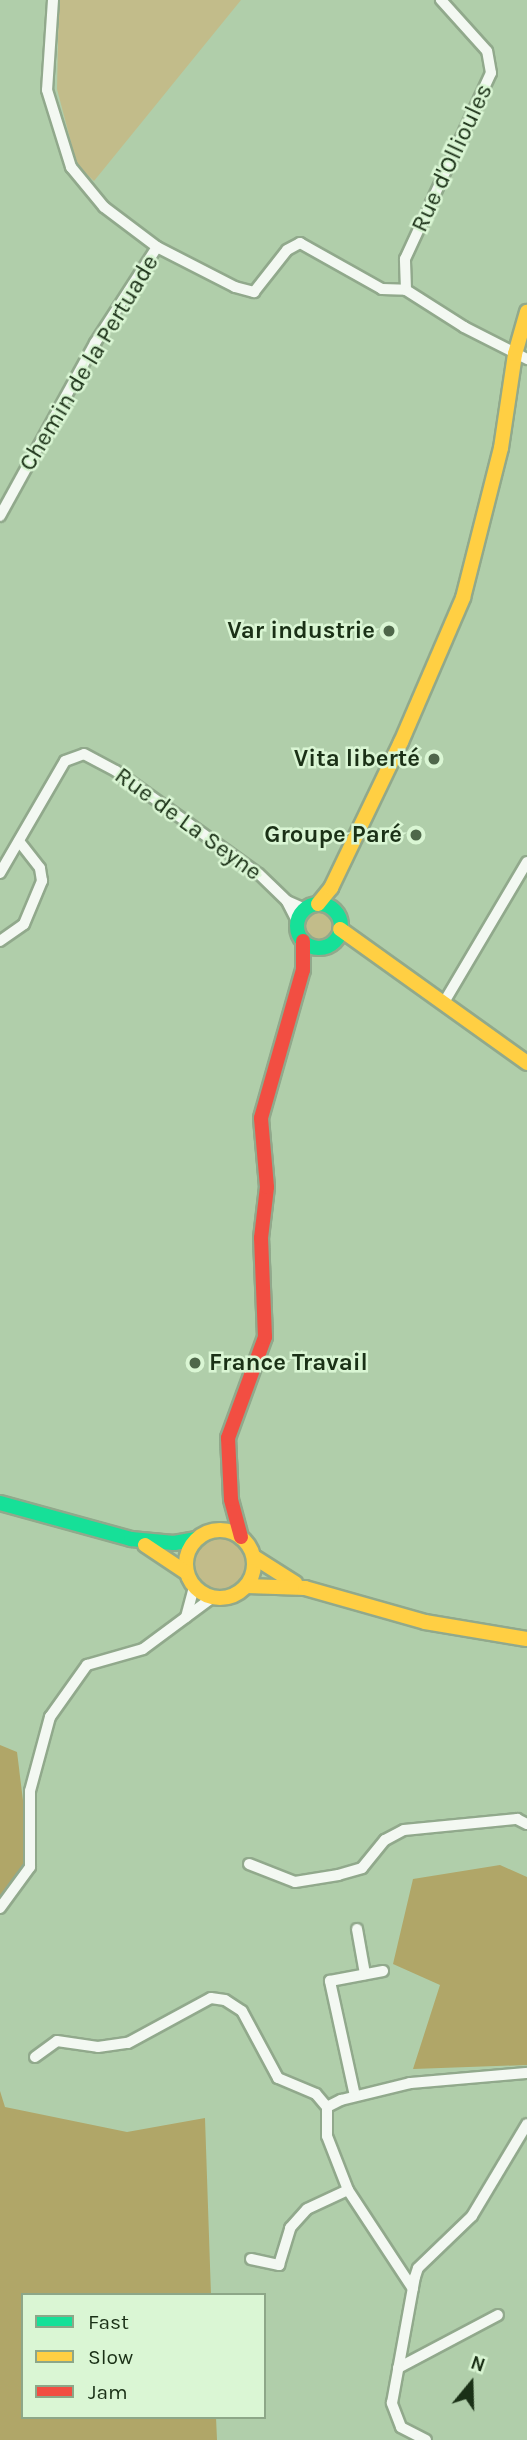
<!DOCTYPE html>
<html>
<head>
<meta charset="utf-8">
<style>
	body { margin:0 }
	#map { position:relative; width:527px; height:2440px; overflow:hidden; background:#b0ceaa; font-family:Karla,sans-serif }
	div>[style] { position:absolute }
	.green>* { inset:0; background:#c2bc8a }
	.round { border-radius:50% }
	.forest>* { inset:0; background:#b0a668 }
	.roads { filter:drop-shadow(2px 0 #91a98c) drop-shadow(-2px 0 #91a98c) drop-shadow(0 2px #91a98c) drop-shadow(0 -2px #91a98c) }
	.street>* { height:10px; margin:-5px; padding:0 5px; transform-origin:5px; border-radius:5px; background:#f3f8f2 }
	.fast>* { height:14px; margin:-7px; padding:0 7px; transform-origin:7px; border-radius:7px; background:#16e098 }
	.fast>.ring { margin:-7px; padding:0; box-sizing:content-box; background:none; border:14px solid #16e098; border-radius:50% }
	.slow>* { height:14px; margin:-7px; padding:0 7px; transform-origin:7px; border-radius:7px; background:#ffcf43 }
	.slow>.ring { margin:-7px; padding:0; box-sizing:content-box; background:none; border:14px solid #ffcf43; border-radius:50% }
	.jam>* { height:14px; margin:-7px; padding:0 7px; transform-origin:7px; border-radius:7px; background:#f24e42 }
	.dots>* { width:19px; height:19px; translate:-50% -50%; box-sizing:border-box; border:4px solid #daf6d4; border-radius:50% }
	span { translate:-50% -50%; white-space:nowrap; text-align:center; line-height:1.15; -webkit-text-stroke:5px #daf6d4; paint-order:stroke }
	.street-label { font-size:24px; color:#1a3016 }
	.poi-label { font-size:24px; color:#1a3016; font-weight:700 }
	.right { translate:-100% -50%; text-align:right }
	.left { translate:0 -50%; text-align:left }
	.legend { position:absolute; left:21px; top:2293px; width:245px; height:126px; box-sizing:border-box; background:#daf6d4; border:2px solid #8da788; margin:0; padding:9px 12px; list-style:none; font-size:21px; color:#1a3016 }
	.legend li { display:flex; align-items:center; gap:14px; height:35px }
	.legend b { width:35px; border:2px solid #8da788 }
	.north { position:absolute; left:436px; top:2349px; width:70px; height:70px; -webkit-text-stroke:5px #daf6d4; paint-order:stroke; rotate:19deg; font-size:19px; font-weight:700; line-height:28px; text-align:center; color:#1a3016 }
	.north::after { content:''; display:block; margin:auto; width:24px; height:32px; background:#1a3016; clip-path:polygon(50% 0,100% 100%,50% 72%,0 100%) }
</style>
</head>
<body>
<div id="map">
	<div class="green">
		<div style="clip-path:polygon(59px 0,241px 0,94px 181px,77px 165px,57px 89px)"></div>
		<div class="round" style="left:297px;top:904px;width:44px;height:44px"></div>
		<div class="round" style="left:186px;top:1530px;width:68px;height:68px"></div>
	</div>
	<div class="forest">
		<div style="clip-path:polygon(0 1745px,17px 1752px,30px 1857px,0 1913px)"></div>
		<div style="clip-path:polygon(500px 1865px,527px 1877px,527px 2065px,413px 2069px,440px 1985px,393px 1964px,413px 1879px)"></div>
		<div style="clip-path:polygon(0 2091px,5px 2107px,127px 2132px,205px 2118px,211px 2295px,23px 2295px,23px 2417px,216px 2417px,217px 2440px,0 2440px)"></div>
	</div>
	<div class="roads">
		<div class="street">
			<div style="left:53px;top:0;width:90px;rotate:93.8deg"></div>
			<div style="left:47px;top:90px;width:81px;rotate:72.7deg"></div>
			<div style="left:71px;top:167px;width:52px;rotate:50.5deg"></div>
			<div style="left:104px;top:207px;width:66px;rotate:37deg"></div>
			<div style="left:157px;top:247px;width:88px;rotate:27.1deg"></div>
			<div style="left:235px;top:287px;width:20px;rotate:15deg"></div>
			<div style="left:254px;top:292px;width:53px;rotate:-51.8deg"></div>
			<div style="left:287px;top:250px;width:15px;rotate:-28deg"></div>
			<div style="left:300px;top:243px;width:94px;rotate:29.3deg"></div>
			<div style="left:382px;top:289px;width:24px;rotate:2deg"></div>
			<div style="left:406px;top:290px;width:69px;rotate:32.5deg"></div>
			<div style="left:464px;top:327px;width:71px;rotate:26.9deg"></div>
			<div style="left:406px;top:290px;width:31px;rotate:-92deg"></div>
			<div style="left:405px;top:259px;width:205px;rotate:-65.2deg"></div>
			<div style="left:491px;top:73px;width:22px;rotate:-100deg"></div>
			<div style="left:487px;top:51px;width:69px;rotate:-132deg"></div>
			<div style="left:0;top:516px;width:197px;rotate:-61.2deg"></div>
			<div style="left:95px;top:343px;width:114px;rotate:-57.1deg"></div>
			<div style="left:0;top:873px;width:129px;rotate:-59.9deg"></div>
			<div style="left:65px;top:761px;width:20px;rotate:-20deg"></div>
			<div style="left:84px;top:754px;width:36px;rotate:28deg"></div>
			<div style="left:116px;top:771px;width:176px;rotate:35.8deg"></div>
			<div style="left:259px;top:874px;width:39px;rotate:44deg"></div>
			<div style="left:297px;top:921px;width:22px;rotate:-117deg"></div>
			<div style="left:287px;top:901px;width:20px;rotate:24deg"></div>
			<div style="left:0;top:941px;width:29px;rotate:-35deg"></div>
			<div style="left:24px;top:924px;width:47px;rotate:-67.3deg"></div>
			<div style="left:42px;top:881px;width:13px;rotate:-99deg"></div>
			<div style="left:40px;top:868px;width:34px;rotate:-128deg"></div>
			<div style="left:443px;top:1004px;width:165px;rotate:-59.4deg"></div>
			<div style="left:186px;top:1617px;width:31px;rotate:-75deg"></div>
			<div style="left:249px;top:1864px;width:49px;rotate:21.4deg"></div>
			<div style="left:295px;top:1882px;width:44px;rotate:-9.2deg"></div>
			<div style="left:338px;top:1875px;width:25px;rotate:-16deg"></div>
			<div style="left:362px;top:1868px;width:36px;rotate:-51deg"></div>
			<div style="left:385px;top:1840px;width:21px;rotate:-28deg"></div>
			<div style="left:404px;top:1830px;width:114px;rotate:-5.6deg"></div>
			<div style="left:517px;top:1819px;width:11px;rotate:27deg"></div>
			<div style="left:0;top:1908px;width:51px;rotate:-53.8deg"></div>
			<div style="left:30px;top:1867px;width:76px;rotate:-90deg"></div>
			<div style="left:30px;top:1791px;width:77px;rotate:-74.9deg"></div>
			<div style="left:50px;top:1717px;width:64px;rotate:-54.6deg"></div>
			<div style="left:87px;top:1665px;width:58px;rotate:-15.9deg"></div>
			<div style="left:143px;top:1649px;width:86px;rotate:-36.5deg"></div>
			<div style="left:357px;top:1929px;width:46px;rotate:79.9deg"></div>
			<div style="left:35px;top:2057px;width:27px;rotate:-36deg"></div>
			<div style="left:57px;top:2041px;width:41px;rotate:8.3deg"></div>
			<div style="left:98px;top:2047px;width:30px;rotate:-8deg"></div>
			<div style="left:128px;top:2043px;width:94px;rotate:-28.5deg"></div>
			<div style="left:211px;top:1998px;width:14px;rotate:8deg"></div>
			<div style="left:225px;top:2000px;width:20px;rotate:33deg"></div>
			<div style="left:242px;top:2011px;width:76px;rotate:61.8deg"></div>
			<div style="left:278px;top:2078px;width:41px;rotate:22.8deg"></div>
			<div style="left:316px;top:2094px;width:17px;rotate:50deg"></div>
			<div style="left:327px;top:2107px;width:29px;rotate:90deg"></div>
			<div style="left:327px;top:2136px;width:58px;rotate:68.7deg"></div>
			<div style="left:348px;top:2190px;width:118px;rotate:56.7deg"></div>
			<div style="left:355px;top:2096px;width:118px;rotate:-102.3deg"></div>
			<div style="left:330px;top:1981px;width:54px;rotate:-10.7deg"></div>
			<div style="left:327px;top:2107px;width:16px;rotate:-27deg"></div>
			<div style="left:341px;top:2100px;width:71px;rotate:-13.8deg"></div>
			<div style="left:410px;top:2083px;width:117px;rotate:-4.9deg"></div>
			<div style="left:251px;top:2259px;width:29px;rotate:12deg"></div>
			<div style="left:279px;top:2265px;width:39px;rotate:-73deg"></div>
			<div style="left:290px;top:2228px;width:25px;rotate:-48deg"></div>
			<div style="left:307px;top:2209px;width:45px;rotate:-24.9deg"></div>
			<div style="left:398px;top:2368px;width:113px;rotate:-27.9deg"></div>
			<div style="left:426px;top:2440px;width:28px;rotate:-153deg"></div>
			<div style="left:401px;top:2427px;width:26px;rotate:-111deg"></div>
			<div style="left:392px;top:2403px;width:128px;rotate:-79.7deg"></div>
			<div style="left:415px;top:2277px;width:9px;rotate:-72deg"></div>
			<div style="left:418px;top:2268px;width:75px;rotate:-43.9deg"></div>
			<div style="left:472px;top:2216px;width:107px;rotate:-59.1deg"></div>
		</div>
		<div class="fast">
			<div class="ring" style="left:297px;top:904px;width:30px;height:30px"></div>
			<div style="left:0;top:1503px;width:136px;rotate:15.4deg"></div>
			<div style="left:131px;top:1539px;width:43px;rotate:5.3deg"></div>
			<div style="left:174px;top:1543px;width:23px;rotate:-10deg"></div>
		</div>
		<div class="slow">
			<div style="left:318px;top:904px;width:21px;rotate:-51deg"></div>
			<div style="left:331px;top:888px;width:162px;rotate:-64.4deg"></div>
			<div style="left:401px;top:742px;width:157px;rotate:-66.7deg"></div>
			<div style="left:463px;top:598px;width:155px;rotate:-75.8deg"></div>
			<div style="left:501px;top:448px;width:95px;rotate:-81.5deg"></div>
			<div style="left:515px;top:354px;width:44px;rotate:-74.1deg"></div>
			<div style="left:340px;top:929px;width:230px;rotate:35.6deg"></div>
			<div class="ring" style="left:186px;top:1530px;width:54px;height:54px"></div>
			<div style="left:145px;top:1545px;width:50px;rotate:33.7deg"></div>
			<div style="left:254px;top:1557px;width:49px;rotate:32.4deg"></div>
			<div style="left:247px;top:1586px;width:58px;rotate:2deg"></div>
			<div style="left:305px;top:1588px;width:125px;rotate:15.8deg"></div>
			<div style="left:425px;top:1622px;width:103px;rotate:9.5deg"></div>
		</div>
		<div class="jam">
			<div style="left:241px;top:1537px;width:39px;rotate:-105deg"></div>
			<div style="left:231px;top:1499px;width:61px;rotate:-92.8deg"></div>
			<div style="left:228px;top:1438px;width:108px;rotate:-69.9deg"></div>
			<div style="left:265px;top:1337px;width:99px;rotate:-92.3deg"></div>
			<div style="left:261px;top:1238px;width:51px;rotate:-83.3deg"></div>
			<div style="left:267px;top:1187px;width:69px;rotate:-95deg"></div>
			<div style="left:261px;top:1118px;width:154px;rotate:-74.2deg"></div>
			<div style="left:303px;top:970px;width:29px;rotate:-90deg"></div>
		</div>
	</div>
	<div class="dots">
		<div style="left:389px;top:631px;background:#4e674a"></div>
		<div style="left:434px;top:759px;background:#4e674a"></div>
		<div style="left:416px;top:835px;background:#4e674a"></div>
		<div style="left:195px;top:1363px;background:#4e674a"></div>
	</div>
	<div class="street-label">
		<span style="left:452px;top:158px;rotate:-65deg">Rue d'Ollioules</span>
		<span style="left:89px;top:363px;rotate:-59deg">Chemin de la Pertuade</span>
		<span style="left:188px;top:824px;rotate:36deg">Rue de La Seyne</span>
	</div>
	<div class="poi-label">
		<span class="right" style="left:375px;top:631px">Var industrie</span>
		<span class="right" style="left:420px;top:759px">Vita liberté</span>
		<span class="right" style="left:402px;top:835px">Groupe Paré</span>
		<span class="left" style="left:209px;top:1363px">France Travail</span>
	</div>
	<ul class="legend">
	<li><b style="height:9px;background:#16e098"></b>Fast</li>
	<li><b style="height:9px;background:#ffcf43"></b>Slow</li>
	<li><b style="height:9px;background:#f24e42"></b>Jam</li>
	</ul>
	<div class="north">N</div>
</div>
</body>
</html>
